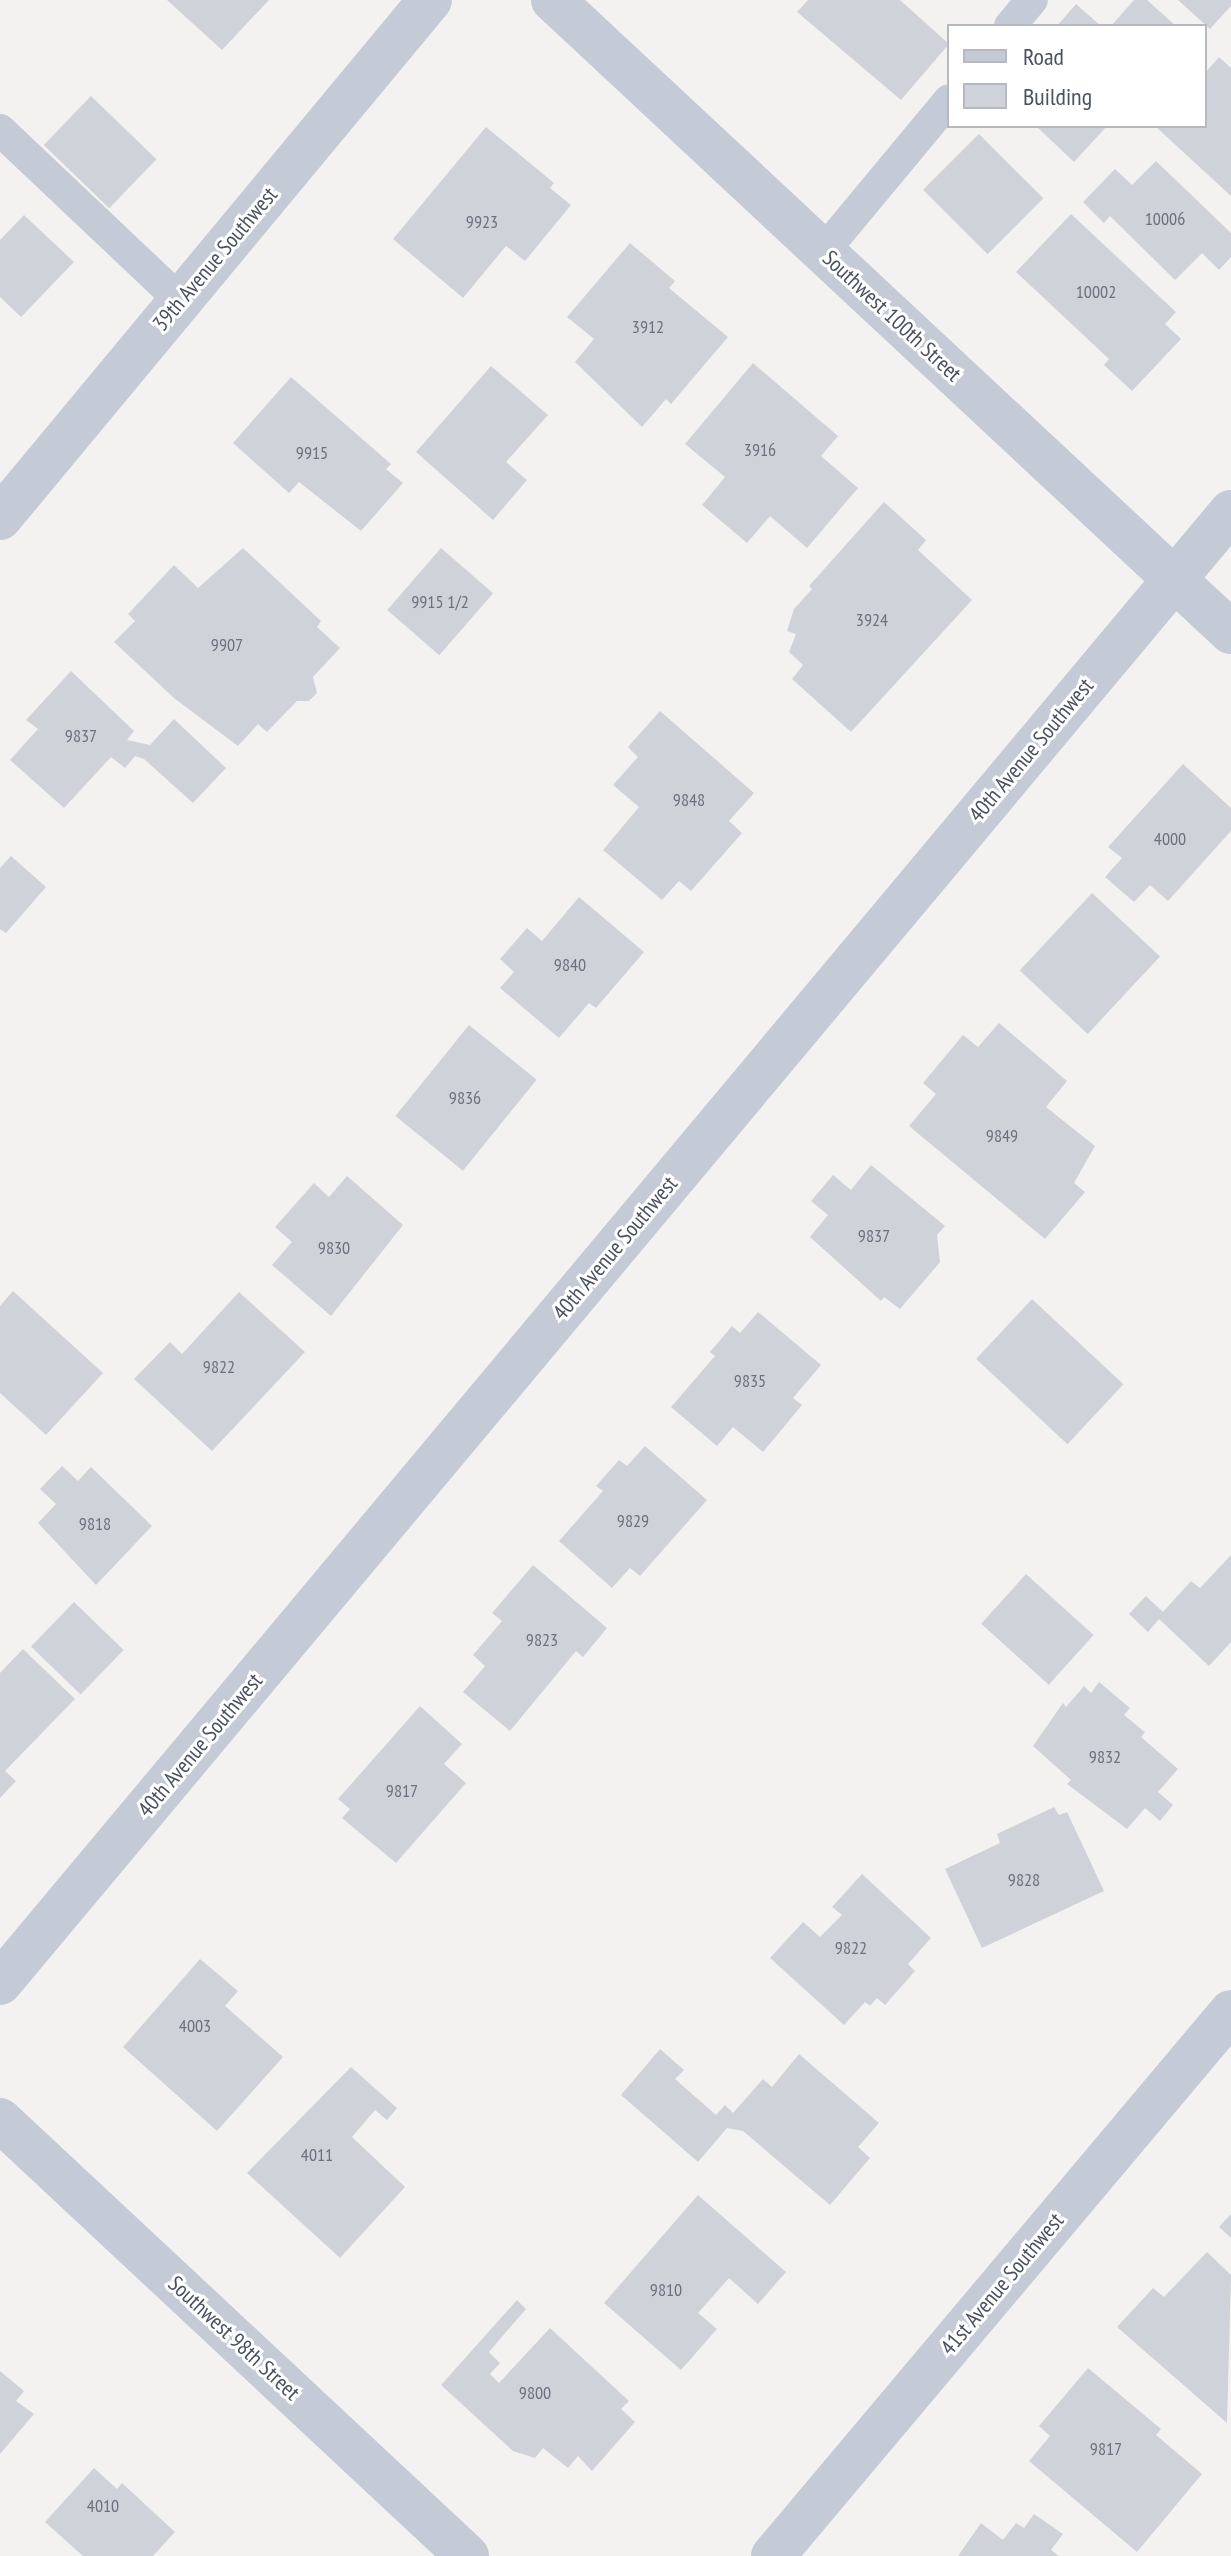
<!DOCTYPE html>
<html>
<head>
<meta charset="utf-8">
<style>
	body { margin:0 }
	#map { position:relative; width:1231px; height:2556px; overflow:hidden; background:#f4f2f1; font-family:"PT Sans Narrow",sans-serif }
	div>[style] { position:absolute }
	.building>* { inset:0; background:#d0d2d9; transform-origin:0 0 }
	.service>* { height:32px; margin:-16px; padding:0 16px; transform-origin:16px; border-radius:16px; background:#c5cbd6 }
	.minor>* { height:44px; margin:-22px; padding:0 22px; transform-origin:22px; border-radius:22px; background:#c5cbd6 }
	.tertiary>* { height:44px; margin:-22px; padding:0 22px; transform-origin:22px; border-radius:22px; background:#c5cbd6 }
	span { translate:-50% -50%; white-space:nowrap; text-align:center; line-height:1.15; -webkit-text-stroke:6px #fff; paint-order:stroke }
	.number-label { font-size:18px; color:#6b717e }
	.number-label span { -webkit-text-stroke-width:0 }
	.street-label { font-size:22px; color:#49515f }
	.legend { position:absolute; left:947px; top:24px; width:260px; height:104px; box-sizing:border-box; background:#fff; border:2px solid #b6b9bf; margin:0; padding:10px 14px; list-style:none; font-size:24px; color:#49515f }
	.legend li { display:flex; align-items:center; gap:16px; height:40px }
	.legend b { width:40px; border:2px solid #b6b9bf }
</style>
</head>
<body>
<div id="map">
	<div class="building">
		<div style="clip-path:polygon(167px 0,269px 0,222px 50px)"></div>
		<div style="clip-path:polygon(808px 0,900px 0,949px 44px,901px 100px,797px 12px)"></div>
		<div style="clip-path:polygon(1134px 0,1147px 0,1176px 26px,1111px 26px)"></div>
		<div style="clip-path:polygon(1178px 0,1231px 0,1231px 6px,1210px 29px)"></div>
		<div style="clip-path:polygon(1076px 4px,1101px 26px,1057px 26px)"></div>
		<div style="clip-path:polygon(1219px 57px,1231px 68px,1231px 196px,1155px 126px,1205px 126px,1205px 73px)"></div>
		<div style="left:91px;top:96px;width:91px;height:68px;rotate:44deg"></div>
		<div style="clip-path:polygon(1036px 126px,1107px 126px,1074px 162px)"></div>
		<div style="clip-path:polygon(486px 127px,554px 183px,550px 188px,571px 205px,525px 261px,506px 246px,463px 298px,393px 239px)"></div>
		<div style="left:979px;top:134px;width:91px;height:79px;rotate:45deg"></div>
		<div style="clip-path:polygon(1156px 161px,1231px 233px,1231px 257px,1219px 270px,1202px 253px,1175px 280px,1110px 216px,1104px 223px,1083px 202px,1115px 169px,1132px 185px)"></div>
		<div style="clip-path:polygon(1071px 214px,1176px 312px,1165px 324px,1181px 339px,1132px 391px,1104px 365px,1109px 359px,1016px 272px)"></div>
		<div style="clip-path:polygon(24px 215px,74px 262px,21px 317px,0 297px,0 240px)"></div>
		<div style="clip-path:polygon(630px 243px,675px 281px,669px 288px,728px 337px,671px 404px,666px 399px,642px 427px,575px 362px,594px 339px,567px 317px)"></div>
		<div style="clip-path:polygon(753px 363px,838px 436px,821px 456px,858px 488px,807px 548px,770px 516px,747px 543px,702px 505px,725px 477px,685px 444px)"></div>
		<div style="clip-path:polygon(491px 366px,548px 415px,506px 462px,527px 480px,493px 520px,416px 452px)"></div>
		<div style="clip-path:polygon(291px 377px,391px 464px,386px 469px,403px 483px,361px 531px,299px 482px,289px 493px,233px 443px)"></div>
		<div style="clip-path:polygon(884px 502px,926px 540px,918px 550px,972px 600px,851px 732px,792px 679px,803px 665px,789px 652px,796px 634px,787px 631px,794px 609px,812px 589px,809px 586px)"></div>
		<div style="clip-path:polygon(243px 548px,321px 621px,317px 627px,340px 648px,313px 677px,317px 693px,309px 701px,297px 701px,267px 732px,258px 724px,238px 746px,174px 698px,114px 642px,135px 621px,128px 614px,174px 565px,198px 588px)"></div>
		<div style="left:441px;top:548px;width:69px;height:82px;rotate:41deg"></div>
		<div style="clip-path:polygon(71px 671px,134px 731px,127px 740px,150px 745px,174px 719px,226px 768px,193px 803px,144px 759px,135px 756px,125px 768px,111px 757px,64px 808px,10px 760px,38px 729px,26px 720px)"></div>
		<div style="clip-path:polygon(660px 711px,754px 793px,729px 821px,742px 833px,691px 891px,679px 881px,662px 900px,603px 850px,639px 807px,613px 785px,638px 757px,628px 747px)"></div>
		<div style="clip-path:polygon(1183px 764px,1231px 808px,1231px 831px,1168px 901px,1150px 885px,1134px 902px,1105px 877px,1122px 858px,1108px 847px)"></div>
		<div style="clip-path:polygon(11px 856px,46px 887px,6px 933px,0 929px,0 868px)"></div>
		<div style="left:1092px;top:893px;width:93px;height:106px;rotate:43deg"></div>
		<div style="clip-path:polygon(579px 897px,644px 952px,596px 1008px,589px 1003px,559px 1038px,500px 988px,514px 972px,500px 959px,527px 928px,542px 941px)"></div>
		<div style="clip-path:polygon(999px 1023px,1067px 1081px,1046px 1107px,1095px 1146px,1074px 1183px,1085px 1192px,1045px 1239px,909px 1126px,936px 1094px,923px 1083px,963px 1035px,978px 1047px)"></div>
		<div style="left:469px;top:1025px;width:87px;height:117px;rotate:39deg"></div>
		<div style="clip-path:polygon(871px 1165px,945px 1226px,937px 1235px,940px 1262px,900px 1309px,884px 1297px,881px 1301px,810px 1237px,828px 1215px,811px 1201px,833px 1175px,851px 1190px)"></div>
		<div style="clip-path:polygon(347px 1176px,403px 1225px,331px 1316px,272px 1265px,292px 1242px,275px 1227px,314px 1183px,329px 1197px)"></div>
		<div style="clip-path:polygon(13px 1291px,103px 1373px,46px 1435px,0 1393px,0 1306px)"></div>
		<div style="clip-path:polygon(239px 1292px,305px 1352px,212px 1451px,134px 1379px,170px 1342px,182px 1354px)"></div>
		<div style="left:1032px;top:1299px;width:125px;height:82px;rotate:43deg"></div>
		<div style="clip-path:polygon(758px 1312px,821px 1365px,793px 1398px,802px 1405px,763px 1452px,733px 1427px,717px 1446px,671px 1407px,715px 1356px,710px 1352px,732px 1326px,740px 1333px)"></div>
		<div style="clip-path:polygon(645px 1446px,707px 1500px,640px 1576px,630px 1568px,612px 1588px,559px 1541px,603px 1491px,596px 1486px,619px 1460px,627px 1466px)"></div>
		<div style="clip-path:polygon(62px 1466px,78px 1481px,91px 1467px,152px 1526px,96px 1585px,38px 1523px,56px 1504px,40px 1489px)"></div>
		<div style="clip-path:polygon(1231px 1555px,1231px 1642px,1209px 1666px,1159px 1619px,1148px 1632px,1129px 1614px,1146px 1596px,1163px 1612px,1191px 1581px,1200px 1588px)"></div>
		<div style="clip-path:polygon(533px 1565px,607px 1628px,583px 1657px,576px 1651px,510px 1731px,463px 1692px,485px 1666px,473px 1655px,502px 1621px,492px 1613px)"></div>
		<div style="left:1026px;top:1574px;width:91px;height:67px;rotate:42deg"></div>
		<div style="left:74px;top:1602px;width:69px;height:62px;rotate:44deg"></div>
		<div style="clip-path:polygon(23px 1649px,75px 1699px,5px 1771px,16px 1781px,0 1798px,0 1673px)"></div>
		<div style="clip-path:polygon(1099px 1682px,1130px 1708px,1124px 1715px,1145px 1732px,1141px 1737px,1178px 1769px,1158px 1792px,1173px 1805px,1160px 1821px,1145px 1808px,1127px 1829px,1067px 1784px,1071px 1780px,1033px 1746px,1063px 1703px,1066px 1707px,1084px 1686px,1091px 1693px)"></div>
		<div style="clip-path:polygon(420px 1706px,462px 1744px,444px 1764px,466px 1783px,396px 1863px,342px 1818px,350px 1809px,338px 1799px)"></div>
		<div style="clip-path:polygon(1054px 1807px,1059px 1815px,1067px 1812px,1104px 1891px,982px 1948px,945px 1869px,1000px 1843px,997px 1834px)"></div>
		<div style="clip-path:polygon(862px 1874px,931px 1938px,908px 1964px,915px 1971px,885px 2005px,877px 1998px,870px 2006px,865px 2002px,844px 2025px,770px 1958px,803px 1922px,820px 1937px,842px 1915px,832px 1907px)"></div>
		<div style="clip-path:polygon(200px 1959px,238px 1991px,225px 2006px,283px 2057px,217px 2131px,123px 2047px)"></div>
		<div style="clip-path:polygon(660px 2049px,684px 2070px,675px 2079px,716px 2115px,725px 2105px,733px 2113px,763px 2079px,772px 2087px,799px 2054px,879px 2123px,858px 2147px,870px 2158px,830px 2205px,743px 2131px,727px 2128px,698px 2162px,621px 2095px)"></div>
		<div style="clip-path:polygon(351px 2067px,397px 2108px,387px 2120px,375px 2110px,352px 2137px,405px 2187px,340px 2258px,247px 2173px)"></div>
		<div style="clip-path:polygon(698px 2195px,786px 2272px,758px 2304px,729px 2278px,698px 2313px,717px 2329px,681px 2370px,604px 2303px)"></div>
		<div style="clip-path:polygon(1231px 2214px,1231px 2238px,1219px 2227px)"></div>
		<div style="clip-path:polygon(1207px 2252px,1231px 2275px,1227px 2423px,1117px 2327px,1153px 2288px,1164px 2297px)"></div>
		<div style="clip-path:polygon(517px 2300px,526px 2309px,489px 2352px,500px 2363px,490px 2374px,499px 2383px,550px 2328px,629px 2401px,621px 2409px,635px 2422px,592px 2471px,578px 2456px,568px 2468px,543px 2448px,535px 2458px,513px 2451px,441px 2385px)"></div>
		<div style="clip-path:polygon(1088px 2368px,1161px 2429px,1156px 2435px,1202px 2474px,1137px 2552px,1029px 2461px,1050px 2436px,1039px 2426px)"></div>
		<div style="clip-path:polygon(0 2371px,24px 2391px,16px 2401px,34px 2414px,0 2454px)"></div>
		<div style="clip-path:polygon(94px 2468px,117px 2489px,122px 2483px,175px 2532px,153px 2556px,83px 2556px,45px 2522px)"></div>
		<div style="clip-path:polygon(1034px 2514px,1063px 2534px,1051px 2550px,1059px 2556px,958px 2556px,981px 2523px,1003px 2540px,1016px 2523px,1024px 2528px)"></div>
	</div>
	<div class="service">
		<div style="left:1010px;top:26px;width:34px;rotate:-50deg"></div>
		<div style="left:0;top:130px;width:249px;rotate:43.4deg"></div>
		<div style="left:823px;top:252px;width:197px;rotate:-50.3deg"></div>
	</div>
	<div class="minor">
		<div style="left:0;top:518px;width:673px;rotate:-50.3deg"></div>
		<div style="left:0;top:1983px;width:1918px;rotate:-50.08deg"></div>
		<div style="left:0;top:2120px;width:639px;rotate:43.03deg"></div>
		<div style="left:773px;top:2556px;width:711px;rotate:-49.91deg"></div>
	</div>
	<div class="tertiary">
		<div style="left:553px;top:0;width:927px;rotate:42.99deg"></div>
	</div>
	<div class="number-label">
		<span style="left:1165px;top:219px">10006</span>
		<span style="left:482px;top:222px">9923</span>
		<span style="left:1096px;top:292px">10002</span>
		<span style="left:648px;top:327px">3912</span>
		<span style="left:760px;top:450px">3916</span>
		<span style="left:312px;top:453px">9915</span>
		<span style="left:440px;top:602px">9915 1/2</span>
		<span style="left:872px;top:620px">3924</span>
		<span style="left:227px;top:645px">9907</span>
		<span style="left:81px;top:736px">9837</span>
		<span style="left:689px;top:800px">9848</span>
		<span style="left:1170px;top:839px">4000</span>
		<span style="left:570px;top:965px">9840</span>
		<span style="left:465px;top:1098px">9836</span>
		<span style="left:1002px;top:1136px">9849</span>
		<span style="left:874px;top:1236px">9837</span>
		<span style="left:334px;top:1248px">9830</span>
		<span style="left:219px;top:1367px">9822</span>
		<span style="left:750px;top:1381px">9835</span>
		<span style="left:633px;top:1521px">9829</span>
		<span style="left:95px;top:1524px">9818</span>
		<span style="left:542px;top:1640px">9823</span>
		<span style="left:1105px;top:1757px">9832</span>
		<span style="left:402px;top:1791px">9817</span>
		<span style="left:1024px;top:1880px">9828</span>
		<span style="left:851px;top:1948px">9822</span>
		<span style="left:195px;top:2026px">4003</span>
		<span style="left:317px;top:2155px">4011</span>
		<span style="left:666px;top:2290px">9810</span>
		<span style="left:535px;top:2393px">9800</span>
		<span style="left:1106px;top:2449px">9817</span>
		<span style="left:103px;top:2506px">4010</span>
	</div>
	<div class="street-label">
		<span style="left:215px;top:259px;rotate:-50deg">39th Avenue Southwest</span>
		<span style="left:892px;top:316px;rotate:43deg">Southwest 100th Street</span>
		<span style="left:1031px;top:750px;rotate:-50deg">40th Avenue Southwest</span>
		<span style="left:615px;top:1248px;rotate:-50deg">40th Avenue Southwest</span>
		<span style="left:200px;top:1745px;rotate:-50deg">40th Avenue Southwest</span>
		<span style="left:1002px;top:2284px;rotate:-50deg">41st Avenue Southwest</span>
		<span style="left:234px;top:2338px;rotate:43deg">Southwest 98th Street</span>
	</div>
	<ul class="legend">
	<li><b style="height:10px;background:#c5cbd6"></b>Road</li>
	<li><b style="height:22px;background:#d0d2d9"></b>Building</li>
	</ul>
</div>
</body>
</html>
